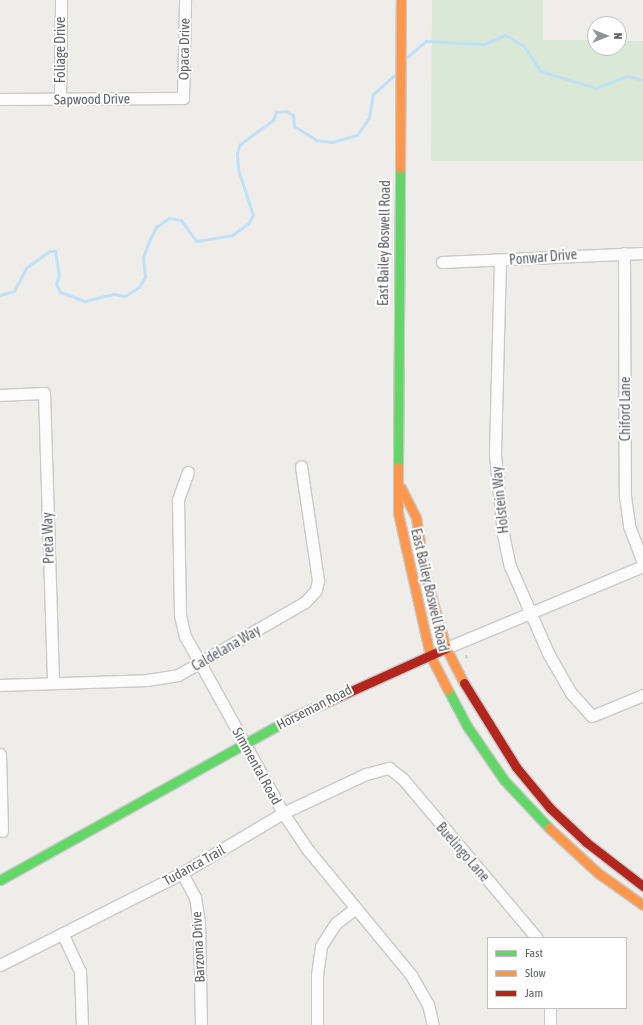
<!DOCTYPE html>
<html>
<head>
<meta charset="utf-8">
<style>
	body { margin:0 }
	#map { position:relative; width:643px; height:1025px; overflow:hidden; background:#eeedea; font-family:"Asap Condensed",sans-serif }
	div>[style] { position:absolute }
	.green>* { inset:0; background:#d9e9d6 }
	.stream>* { height:3px; margin:-1.5px; padding:0 1.5px; transform-origin:1.5px; border-radius:1.5px; background:#c0e0f6 }
	.path>* { height:1.5px; margin-top:-0.75px; transform-origin:0; background:repeating-linear-gradient(90deg,#cacecb 0 4px,transparent 0 6px) }
	.roads { filter:drop-shadow(1px 0 #c9c9c9) drop-shadow(-1px 0 #c9c9c9) drop-shadow(0 1px #c9c9c9) drop-shadow(0 -1px #c9c9c9) }
	.street>* { height:11px; margin:-5.5px; padding:0 5.5px; transform-origin:5.5px; border-radius:5.5px; background:#fcfcfc }
	.fast>* { height:9px; margin:-4.5px; padding:0 4.5px; transform-origin:4.5px; border-radius:4.5px; background:#63d668 }
	.slow>* { height:9px; margin:-4.5px; padding:0 4.5px; transform-origin:4.5px; border-radius:4.5px; background:#ff974d }
	.jam>* { height:9px; margin:-4.5px; padding:0 4.5px; transform-origin:4.5px; border-radius:4.5px; background:#b3261e }
	span { translate:-50% -50%; white-space:nowrap; text-align:center; line-height:1.15; -webkit-text-stroke:4px #fff; paint-order:stroke }
	.street-label { font-size:14px; color:#5f6367 }
	.legend { position:absolute; left:487px; top:937px; width:140px; height:72px; box-sizing:border-box; background:#fff; border:1px solid #bfc1c2; margin:0; padding:5px 7px; list-style:none; font-size:12px; color:#5f6367 }
	.legend li { display:flex; align-items:center; gap:8px; height:20px }
	.legend b { width:20px; border:1px solid #bfc1c2 }
	.north { position:absolute; left:587px; top:16px; width:40px; height:40px; box-sizing:border-box; background:#fff; border:1px solid #bfc1c2; border-radius:50%; rotate:90deg; font-size:11px; font-weight:700; line-height:16px; text-align:center; color:#5f6367 }
	.north::after { content:''; display:block; margin:auto; width:14px; height:18px; background:#919395; clip-path:polygon(50% 0,100% 100%,50% 72%,0 100%) }
</style>
</head>
<body>
<div id="map">
	<div class="green">
		<div style="clip-path:polygon(432px 0,543px 0,543px 40px,595px 40px,595px 48px,619px 48px,619px 41px,643px 41px,643px 161px,431px 161px)"></div>
	</div>
	<div class="stream">
		<div style="left:407px;top:57px;width:25px;rotate:-40deg"></div>
		<div style="left:426px;top:41px;width:58px;rotate:3deg"></div>
		<div style="left:484px;top:44px;width:23px;rotate:-23deg"></div>
		<div style="left:505px;top:35px;width:22px;rotate:30deg"></div>
		<div style="left:524px;top:46px;width:30px;rotate:57deg"></div>
		<div style="left:540px;top:71px;width:59px;rotate:16.9deg"></div>
		<div style="left:596px;top:88px;width:33px;rotate:-21deg"></div>
		<div style="left:627px;top:76px;width:16px;rotate:14deg"></div>
		<div style="left:0;top:295px;width:15px;rotate:-16deg"></div>
		<div style="left:14px;top:291px;width:26px;rotate:-62deg"></div>
		<div style="left:26px;top:268px;width:29px;rotate:-36deg"></div>
		<div style="left:49px;top:251px;width:6px"></div>
		<div style="left:55px;top:251px;width:24px;rotate:81deg"></div>
		<div style="left:59px;top:275px;width:9px;rotate:108deg"></div>
		<div style="left:56px;top:284px;width:9px;rotate:63deg"></div>
		<div style="left:60px;top:292px;width:27px;rotate:20deg"></div>
		<div style="left:85px;top:301px;width:30px;rotate:-14deg"></div>
		<div style="left:114px;top:294px;width:11px;rotate:10deg"></div>
		<div style="left:125px;top:296px;width:17px;rotate:-33deg"></div>
		<div style="left:139px;top:287px;width:12px;rotate:-59deg"></div>
		<div style="left:145px;top:277px;width:20px;rotate:-96deg"></div>
		<div style="left:143px;top:257px;width:17px;rotate:-69deg"></div>
		<div style="left:149px;top:241px;width:16px;rotate:-63deg"></div>
		<div style="left:156px;top:227px;width:16px;rotate:-35deg"></div>
		<div style="left:169px;top:218px;width:12px;rotate:9deg"></div>
		<div style="left:181px;top:220px;width:26px;rotate:54deg"></div>
		<div style="left:196px;top:241px;width:36px;rotate:-9deg"></div>
		<div style="left:232px;top:235px;width:19px;rotate:-35deg"></div>
		<div style="left:248px;top:224px;width:10px;rotate:-61deg"></div>
		<div style="left:253px;top:215px;width:48px;rotate:-108.1deg"></div>
		<div style="left:238px;top:169px;width:16px;rotate:-94deg"></div>
		<div style="left:237px;top:153px;width:9px;rotate:-72deg"></div>
		<div style="left:240px;top:144px;width:41px;rotate:-36deg"></div>
		<div style="left:273px;top:120px;width:9px;rotate:-69deg"></div>
		<div style="left:276px;top:112px;width:10px;rotate:-6deg"></div>
		<div style="left:286px;top:111px;width:8px;rotate:30deg"></div>
		<div style="left:293px;top:115px;width:11px;rotate:85deg"></div>
		<div style="left:294px;top:126px;width:26px;rotate:32deg"></div>
		<div style="left:316px;top:140px;width:16px;rotate:7deg"></div>
		<div style="left:332px;top:142px;width:26px;rotate:-16deg"></div>
		<div style="left:357px;top:135px;width:21px;rotate:-55deg"></div>
		<div style="left:369px;top:118px;width:24px;rotate:-81deg"></div>
		<div style="left:373px;top:94px;width:29px;rotate:-41deg"></div>
	</div>
	<div class="path">
		<div style="left:466px;top:655px;width:7px;rotate:74deg"></div>
	</div>
	<div class="roads">
		<div class="street">
			<div style="left:0;top:99px;width:183px;rotate:-0.3deg"></div>
			<div style="left:183px;top:98px;width:98px;rotate:-88.8deg"></div>
			<div style="left:60px;top:100px;width:100px;rotate:-89.4deg"></div>
			<div style="left:624px;top:253px;width:243px;rotate:89.8deg"></div>
			<div style="left:625px;top:496px;width:30px;rotate:82deg"></div>
			<div style="left:629px;top:526px;width:40px;rotate:69deg"></div>
			<div style="left:500px;top:261px;width:194px;rotate:91.5deg"></div>
			<div style="left:495px;top:455px;width:79px;rotate:84.2deg"></div>
			<div style="left:503px;top:534px;width:33px;rotate:78deg"></div>
			<div style="left:510px;top:566px;width:95px;rotate:66.4deg"></div>
			<div style="left:548px;top:653px;width:46px;rotate:60.1deg"></div>
			<div style="left:571px;top:693px;width:31px;rotate:48deg"></div>
			<div style="left:592px;top:716px;width:55px;rotate:-22.4deg"></div>
			<div style="left:442px;top:262px;width:201px;rotate:-2.6deg"></div>
			<div style="left:0;top:395px;width:44px;rotate:-2.6deg"></div>
			<div style="left:44px;top:393px;width:290px;rotate:88.2deg"></div>
			<div style="left:188px;top:472px;width:30px;rotate:110deg"></div>
			<div style="left:178px;top:500px;width:115px;rotate:89deg"></div>
			<div style="left:180px;top:615px;width:22px;rotate:77deg"></div>
			<div style="left:185px;top:636px;width:202px;rotate:61deg"></div>
			<div style="left:283px;top:813px;width:45px;rotate:56deg"></div>
			<div style="left:308px;top:850px;width:162px;rotate:50.5deg"></div>
			<div style="left:411px;top:975px;width:34px;rotate:60deg"></div>
			<div style="left:428px;top:1004px;width:22px;rotate:77deg"></div>
			<div style="left:446px;top:648px;width:213px;rotate:-22.6deg"></div>
			<div style="left:0;top:685px;width:147px;rotate:-1.9deg"></div>
			<div style="left:147px;top:680px;width:31px;rotate:-9deg"></div>
			<div style="left:178px;top:675px;width:146px;rotate:-29.9deg"></div>
			<div style="left:305px;top:602px;width:16px;rotate:-47deg"></div>
			<div style="left:316px;top:590px;width:10px;rotate:-79deg"></div>
			<div style="left:318px;top:580px;width:115px;rotate:-98.5deg"></div>
			<div style="left:0;top:754px;width:77px;rotate:88.5deg"></div>
			<div style="left:182px;top:873px;width:27px;rotate:62deg"></div>
			<div style="left:195px;top:897px;width:25px;rotate:81deg"></div>
			<div style="left:199px;top:922px;width:103px;rotate:88.9deg"></div>
			<div style="left:63px;top:935px;width:40px;rotate:65deg"></div>
			<div style="left:80px;top:971px;width:54px;rotate:87.9deg"></div>
			<div style="left:0;top:965px;width:204px;rotate:-26.8deg"></div>
			<div style="left:182px;top:873px;width:117px;rotate:-30.7deg"></div>
			<div style="left:283px;top:813px;width:92px;rotate:-25.2deg"></div>
			<div style="left:366px;top:774px;width:24px;rotate:-15deg"></div>
			<div style="left:389px;top:768px;width:18px;rotate:38deg"></div>
			<div style="left:403px;top:779px;width:208px;rotate:49.9deg"></div>
			<div style="left:550px;top:1008px;width:17px;rotate:90deg"></div>
			<div style="left:317px;top:1025px;width:50px;rotate:-90deg"></div>
			<div style="left:317px;top:975px;width:29px;rotate:-82deg"></div>
			<div style="left:321px;top:946px;width:27px;rotate:-57deg"></div>
			<div style="left:336px;top:923px;width:25px;rotate:-37deg"></div>
		</div>
		<div class="fast">
			<div style="left:398px;top:467px;width:299px;rotate:-89.6deg"></div>
			<div style="left:448px;top:690px;width:41px;rotate:62.2deg"></div>
			<div style="left:467px;top:726px;width:65px;rotate:55.6deg"></div>
			<div style="left:504px;top:780px;width:66px;rotate:46.8deg"></div>
			<div style="left:0;top:880px;width:331px;rotate:-29.1deg"></div>
		</div>
		<div class="slow">
			<div style="left:400px;top:168px;width:168px;rotate:-89.7deg"></div>
			<div style="left:398px;top:467px;width:46px;rotate:90deg"></div>
			<div style="left:398px;top:513px;width:146px;rotate:77.3deg"></div>
			<div style="left:430px;top:655px;width:39px;rotate:63deg"></div>
			<div style="left:401px;top:488px;width:34px;rotate:63deg"></div>
			<div style="left:416px;top:518px;width:57px;rotate:80.9deg"></div>
			<div style="left:425px;top:574px;width:77px;rotate:74.2deg"></div>
			<div style="left:446px;top:648px;width:39px;rotate:63deg"></div>
			<div style="left:549px;top:828px;width:67px;rotate:42.6deg"></div>
			<div style="left:598px;top:873px;width:55px;rotate:35.4deg"></div>
		</div>
		<div class="jam">
			<div style="left:464px;top:683px;width:99px;rotate:58.2deg"></div>
			<div style="left:516px;top:767px;width:53px;rotate:50.3deg"></div>
			<div style="left:550px;top:808px;width:50px;rotate:43.4deg"></div>
			<div style="left:586px;top:842px;width:72px;rotate:37.7deg"></div>
			<div style="left:289px;top:719px;width:172px;rotate:-24.3deg"></div>
		</div>
	</div>
	<div class="street-label">
		<span style="left:184px;top:49px;rotate:-89deg">Opaca Drive</span>
		<span style="left:60px;top:50px;rotate:-90deg">Foliage Drive</span>
		<span style="left:92px;top:99px;rotate:-1deg">Sapwood Drive</span>
		<span style="left:384px;top:243px;rotate:-89deg">East Bailey Boswell Road</span>
		<span style="left:543px;top:257px;rotate:-5deg">Ponwar Drive</span>
		<span style="left:625px;top:409px;rotate:-90deg">Chiford Lane</span>
		<span style="left:500px;top:500px;rotate:-96deg">Holstein Way</span>
		<span style="left:48px;top:538px;rotate:-92deg">Preta Way</span>
		<span style="left:430px;top:590px;rotate:77deg">East Bailey Boswell Road</span>
		<span style="left:226px;top:648px;rotate:-30deg">Caldelana Way</span>
		<span style="left:314px;top:707px;rotate:-27deg">Horseman Road</span>
		<span style="left:257px;top:766px;rotate:61deg">Simmental Road</span>
		<span style="left:463px;top:852px;rotate:49deg">Buelingo Lane</span>
		<span style="left:194px;top:865px;rotate:-29deg">Tudanca Trail</span>
		<span style="left:198px;top:947px;rotate:-93deg">Barzona Drive</span>
	</div>
	<ul class="legend">
	<li><b style="height:5px;background:#63d668"></b>Fast</li>
	<li><b style="height:5px;background:#ff974d"></b>Slow</li>
	<li><b style="height:5px;background:#b3261e"></b>Jam</li>
	</ul>
	<div class="north">N</div>
</div>
</body>
</html>
